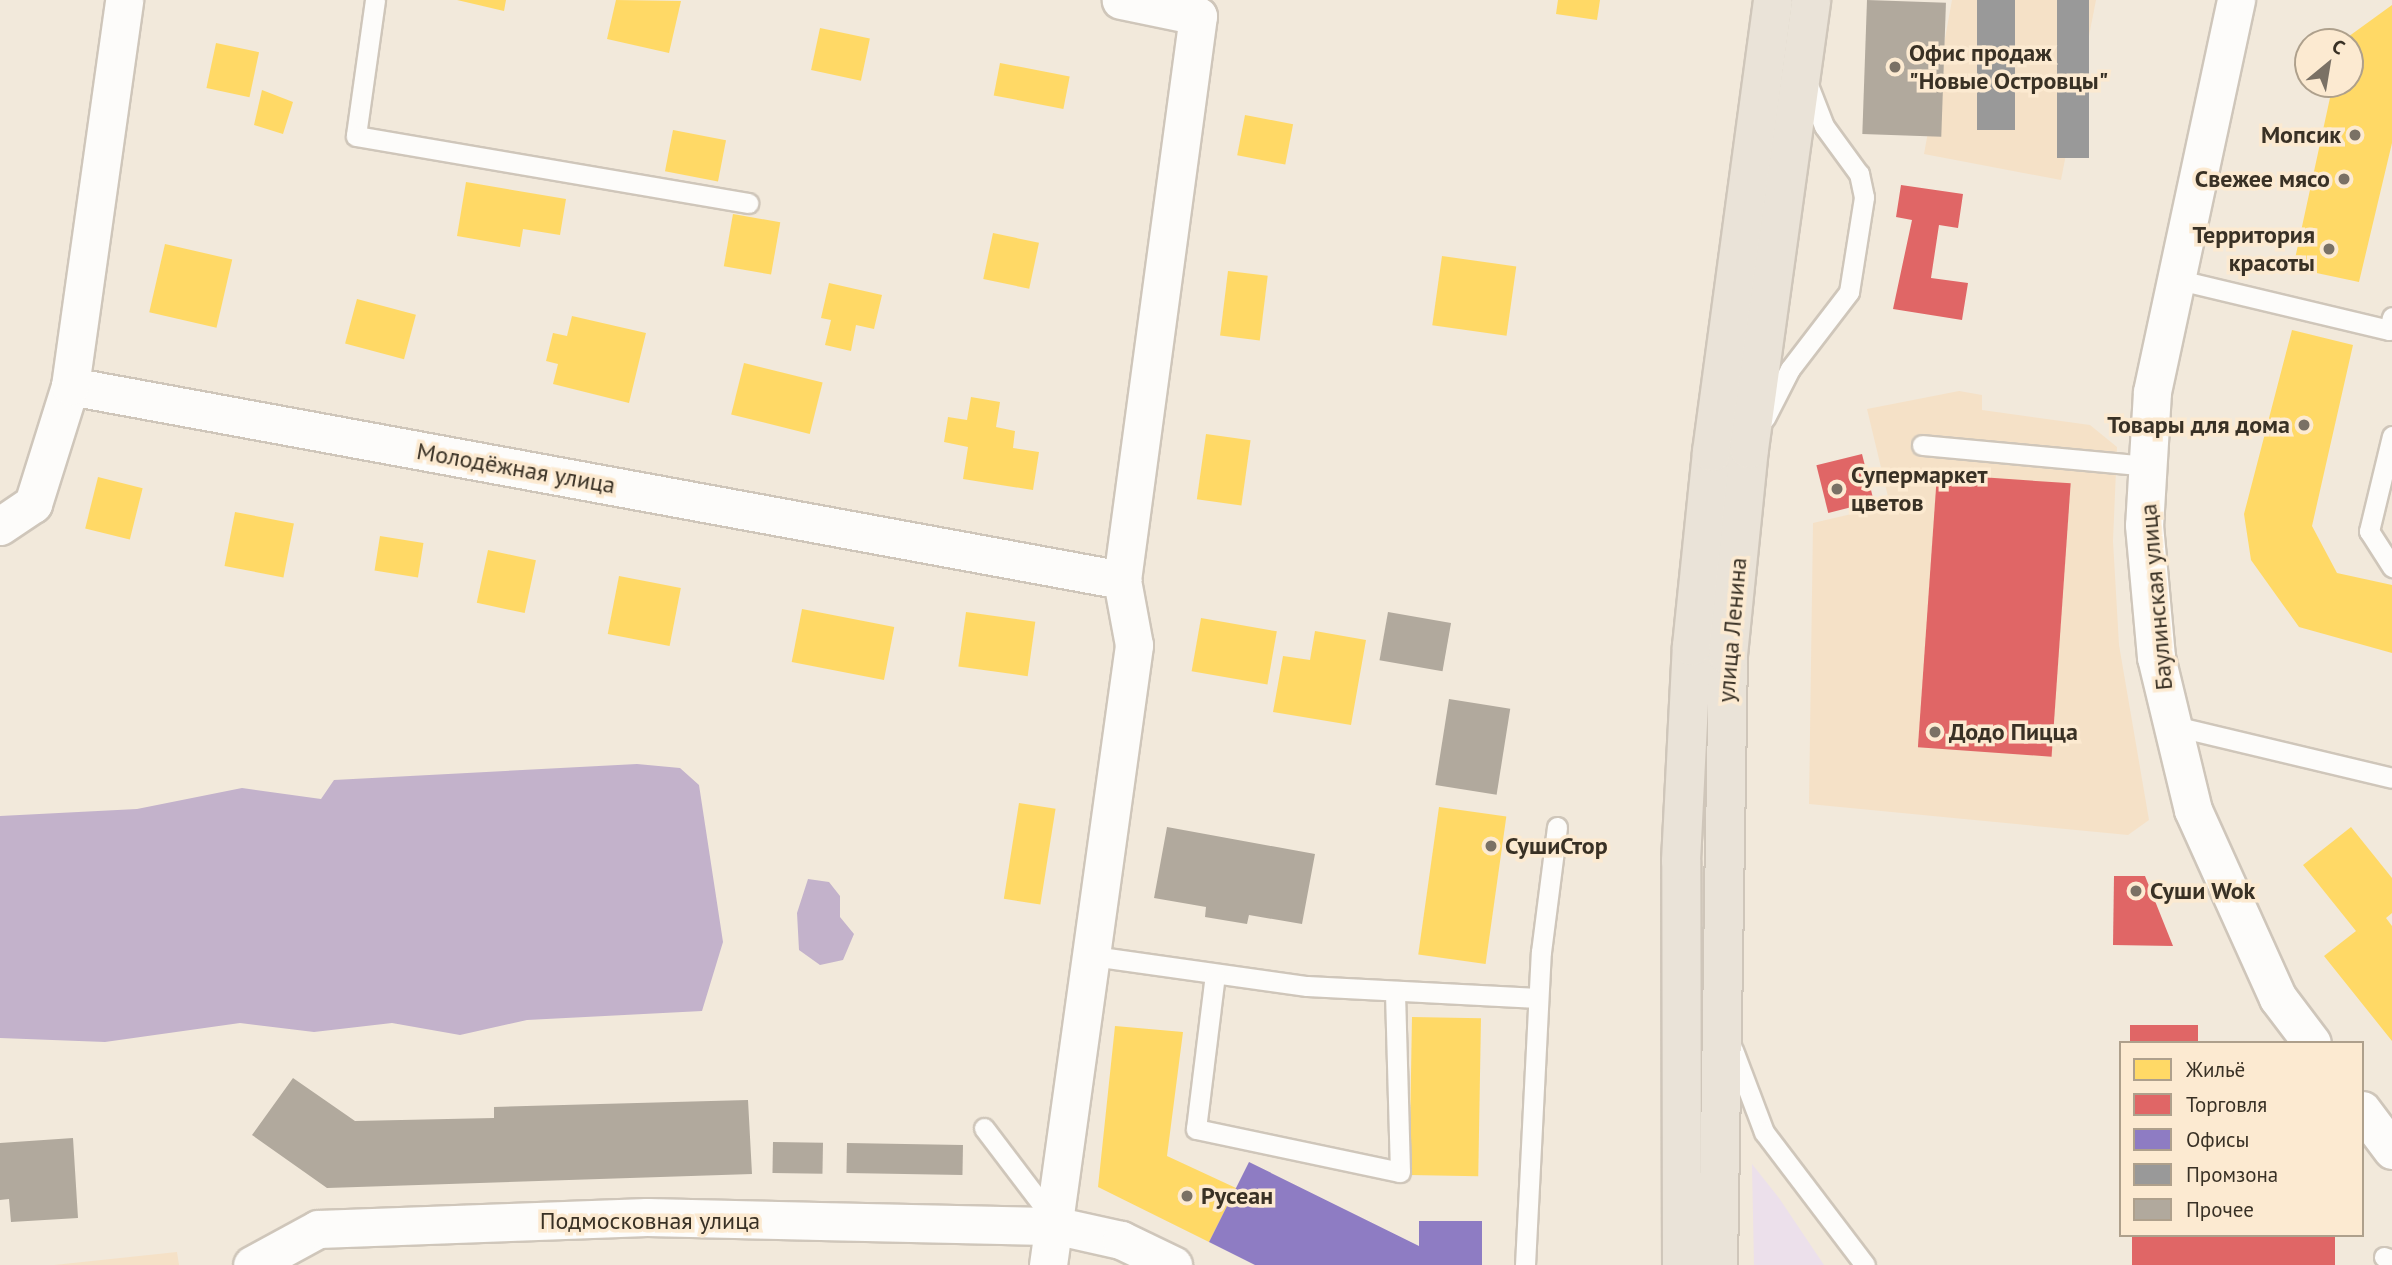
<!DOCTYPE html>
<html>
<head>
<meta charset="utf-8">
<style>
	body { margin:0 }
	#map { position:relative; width:2392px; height:1265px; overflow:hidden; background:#f2e9db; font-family:"PT Sans",sans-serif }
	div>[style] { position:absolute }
	.built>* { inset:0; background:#f5e1c7 }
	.green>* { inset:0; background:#ece0eb }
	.water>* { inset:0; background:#c3b2cb }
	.homes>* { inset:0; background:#ffd966; transform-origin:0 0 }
	.shops>* { inset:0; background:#e06666; transform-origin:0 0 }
	.offices>* { inset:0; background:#8e7cc3 }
	.industry>* { inset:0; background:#999; transform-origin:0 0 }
	.building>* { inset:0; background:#b1a99d; transform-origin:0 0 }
	.roads { filter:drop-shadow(2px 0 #cfc6ba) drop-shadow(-2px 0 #cfc6ba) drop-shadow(0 2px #cfc6ba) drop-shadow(0 -2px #cfc6ba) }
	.lane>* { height:19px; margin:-9.5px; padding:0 9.5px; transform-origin:9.5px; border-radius:9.5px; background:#fdfcfa }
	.street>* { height:37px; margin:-18.5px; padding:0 18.5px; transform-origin:18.5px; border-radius:18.5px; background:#fdfcfa }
	.primary>* { height:38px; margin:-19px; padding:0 19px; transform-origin:19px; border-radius:19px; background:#eae3d8 }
	.dots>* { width:19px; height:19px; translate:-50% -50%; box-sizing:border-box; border:4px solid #fcead1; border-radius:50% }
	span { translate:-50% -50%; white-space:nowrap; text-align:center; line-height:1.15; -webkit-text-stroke:7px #fcead1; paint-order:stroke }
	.poi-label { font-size:24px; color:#393125; font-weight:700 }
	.left { translate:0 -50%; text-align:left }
	.right { translate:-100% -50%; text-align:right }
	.street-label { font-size:24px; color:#393125 }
	.legend { position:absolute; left:2119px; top:1041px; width:245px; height:196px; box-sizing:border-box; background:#fcead1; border:2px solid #aea08c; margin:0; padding:9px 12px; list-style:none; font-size:21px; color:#393125 }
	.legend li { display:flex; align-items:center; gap:14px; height:35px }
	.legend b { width:35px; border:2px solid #aea08c }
	.north { position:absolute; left:2294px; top:28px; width:70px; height:70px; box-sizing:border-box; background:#fcead1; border:2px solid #aea08c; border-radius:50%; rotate:30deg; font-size:19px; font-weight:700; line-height:28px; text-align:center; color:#393125 }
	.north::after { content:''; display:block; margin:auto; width:24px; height:32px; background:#7a7165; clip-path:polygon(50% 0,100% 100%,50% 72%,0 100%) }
</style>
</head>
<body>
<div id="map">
	<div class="built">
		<div style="clip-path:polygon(1952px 0,2096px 0,2061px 180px,1924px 154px)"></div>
		<div style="clip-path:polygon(1959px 391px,1982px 395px,1982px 410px,2090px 425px,2117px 447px,2113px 541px,2119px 645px,2149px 820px,2128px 835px,1809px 804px,1813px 523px,1890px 505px,1867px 409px)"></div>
		<div style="clip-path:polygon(177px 1252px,179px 1265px,54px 1265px)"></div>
	</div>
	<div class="green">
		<div style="clip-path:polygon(1752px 1164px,1779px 1198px,1824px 1265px,1754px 1265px)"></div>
	</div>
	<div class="water">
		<div style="clip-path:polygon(637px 764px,680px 768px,699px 785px,723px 942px,702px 1011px,527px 1020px,460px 1035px,392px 1023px,314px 1032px,240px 1023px,105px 1042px,0 1038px,0 816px,137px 809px,242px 788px,321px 799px,334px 780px)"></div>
		<div style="clip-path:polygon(808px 879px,829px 882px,840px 896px,840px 917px,854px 934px,843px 960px,820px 965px,799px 950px,797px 913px)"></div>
	</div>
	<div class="homes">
		<div style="clip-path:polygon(457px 0,506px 0,504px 11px)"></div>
		<div style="clip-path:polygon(616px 0,681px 1px,669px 53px,607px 39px)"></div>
		<div style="clip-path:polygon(1558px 0,1600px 0,1597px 20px,1556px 14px)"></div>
		<div style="clip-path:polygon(2392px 5px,2392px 143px,2359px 282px,2293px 268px,2333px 84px,2350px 84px,2350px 42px,2341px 42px)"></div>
		<div style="left:820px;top:28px;width:51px;height:43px;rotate:12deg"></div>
		<div style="left:216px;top:43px;width:44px;height:46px;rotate:12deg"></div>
		<div style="left:1000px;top:63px;width:71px;height:33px;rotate:11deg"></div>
		<div style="clip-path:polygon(262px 90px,293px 102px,283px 134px,254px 125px)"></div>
		<div style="left:1245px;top:115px;width:49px;height:41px;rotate:11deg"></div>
		<div style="left:673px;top:130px;width:54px;height:42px;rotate:11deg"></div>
		<div style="clip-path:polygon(466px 182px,566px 199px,560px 235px,523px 229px,520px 247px,457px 236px)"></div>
		<div style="left:733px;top:214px;width:48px;height:53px;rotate:10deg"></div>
		<div style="left:993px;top:233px;width:47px;height:47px;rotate:12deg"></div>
		<div style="left:165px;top:244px;width:69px;height:70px;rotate:13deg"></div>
		<div style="left:1442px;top:256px;width:75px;height:70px;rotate:8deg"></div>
		<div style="left:1228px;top:271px;width:40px;height:65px;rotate:7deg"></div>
		<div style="clip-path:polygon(829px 283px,882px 295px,874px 329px,856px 325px,851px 351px,825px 345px,831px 320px,821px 318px)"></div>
		<div style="left:357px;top:299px;width:61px;height:46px;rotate:15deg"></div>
		<div style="clip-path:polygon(572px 316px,646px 333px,629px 403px,553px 384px,558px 364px,546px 361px,553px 333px,567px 336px)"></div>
		<div style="clip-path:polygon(2292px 330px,2353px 345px,2312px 526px,2337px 573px,2392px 585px,2392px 653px,2299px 627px,2251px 560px,2244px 514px)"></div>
		<div style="left:744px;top:363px;width:81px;height:53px;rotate:14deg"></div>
		<div style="clip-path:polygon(971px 397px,1000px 402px,996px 427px,1015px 431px,1013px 448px,1039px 452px,1033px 490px,963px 479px,968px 447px,944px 442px,948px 417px,967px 420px)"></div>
		<div style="left:1206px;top:434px;width:45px;height:66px;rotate:8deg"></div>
		<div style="left:98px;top:477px;width:46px;height:53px;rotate:14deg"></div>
		<div style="left:235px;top:512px;width:60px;height:55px;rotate:11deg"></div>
		<div style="left:380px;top:536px;width:44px;height:35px;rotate:9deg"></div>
		<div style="left:488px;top:550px;width:49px;height:54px;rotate:12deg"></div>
		<div style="left:619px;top:576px;width:63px;height:59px;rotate:11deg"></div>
		<div style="left:802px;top:609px;width:94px;height:54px;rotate:11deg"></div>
		<div style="left:966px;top:612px;width:70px;height:55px;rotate:8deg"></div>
		<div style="left:1201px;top:618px;width:77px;height:54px;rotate:10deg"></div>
		<div style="clip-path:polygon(1315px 631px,1366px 640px,1351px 725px,1273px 712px,1283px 656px,1310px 660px)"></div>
		<div style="left:1019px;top:803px;width:37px;height:97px;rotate:9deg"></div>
		<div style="left:1439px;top:807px;width:68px;height:149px;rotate:8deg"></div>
		<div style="clip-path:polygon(2351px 827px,2392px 878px,2392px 913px,2386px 918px,2392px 926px,2392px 1041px,2324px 956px,2356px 931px,2303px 865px)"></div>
		<div style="left:1412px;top:1017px;width:69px;height:158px;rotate:1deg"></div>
		<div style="clip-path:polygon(1115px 1026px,1183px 1032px,1167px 1156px,1236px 1188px,1209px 1242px,1098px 1187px)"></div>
	</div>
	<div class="shops">
		<div style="clip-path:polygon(1901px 185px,1963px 194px,1958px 228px,1939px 225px,1931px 278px,1968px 283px,1962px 320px,1893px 309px,1912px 220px,1896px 217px)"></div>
		<div style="left:1862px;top:454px;width:49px;height:47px;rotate:76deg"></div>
		<div style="left:1937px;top:474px;width:134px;height:274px;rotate:4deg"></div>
		<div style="clip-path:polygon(2114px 876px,2145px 876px,2173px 946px,2113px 945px)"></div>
		<div style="left:2130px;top:1025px;width:68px;height:18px"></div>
		<div style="left:2132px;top:1235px;width:203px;height:30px"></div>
	</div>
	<div class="offices">
		<div style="clip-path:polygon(1249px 1162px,1419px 1246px,1419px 1221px,1482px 1221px,1482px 1265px,1255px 1265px,1209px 1242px)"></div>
	</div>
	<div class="industry">
		<div style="left:1977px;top:0;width:38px;height:130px"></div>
		<div style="left:2057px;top:0;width:32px;height:158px"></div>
	</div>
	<div class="building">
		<div style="left:1867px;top:0;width:79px;height:134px;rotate:2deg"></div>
		<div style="left:1388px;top:612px;width:64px;height:49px;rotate:10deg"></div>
		<div style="left:1449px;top:699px;width:62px;height:87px;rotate:9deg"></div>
		<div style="clip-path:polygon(1167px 827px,1315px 854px,1302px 924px,1249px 915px,1247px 924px,1205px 917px,1206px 907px,1154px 898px)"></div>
		<div style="clip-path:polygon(293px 1078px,355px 1121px,494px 1118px,494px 1107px,748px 1100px,752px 1174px,327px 1188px,252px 1135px)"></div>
		<div style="clip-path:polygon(73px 1138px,78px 1218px,11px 1222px,9px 1199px,0 1200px,0 1143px)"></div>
		<div style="left:773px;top:1142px;width:50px;height:31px;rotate:1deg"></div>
		<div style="left:847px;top:1143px;width:116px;height:30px;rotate:1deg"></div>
	</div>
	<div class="roads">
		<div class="lane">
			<div style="left:375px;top:0;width:137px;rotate:98deg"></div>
			<div style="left:356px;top:136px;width:398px;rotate:9.7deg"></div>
			<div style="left:2175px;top:279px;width:220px;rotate:13.4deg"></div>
			<div style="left:2389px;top:330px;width:13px;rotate:-77deg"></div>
			<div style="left:1765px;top:418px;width:55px;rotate:-63deg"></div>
			<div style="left:1790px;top:369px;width:97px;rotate:-52.5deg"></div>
			<div style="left:1849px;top:292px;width:96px;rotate:-81deg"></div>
			<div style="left:1864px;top:197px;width:24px;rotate:-102deg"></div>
			<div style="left:1859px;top:174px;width:59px;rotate:-126.1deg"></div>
			<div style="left:1824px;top:126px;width:44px;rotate:-111.3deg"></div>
			<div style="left:2392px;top:436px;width:98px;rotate:103.6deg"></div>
			<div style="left:2369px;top:531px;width:43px;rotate:57.4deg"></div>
			<div style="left:1922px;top:445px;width:227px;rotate:5.3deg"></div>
			<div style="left:2170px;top:725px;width:228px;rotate:13.4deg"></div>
			<div style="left:1093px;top:956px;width:216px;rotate:8deg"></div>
			<div style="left:1307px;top:986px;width:231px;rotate:3deg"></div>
			<div style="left:1215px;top:974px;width:156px;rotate:97deg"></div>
			<div style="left:1196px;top:1129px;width:208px;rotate:11.9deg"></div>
			<div style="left:1400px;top:1172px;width:181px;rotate:-91.6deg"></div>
			<div style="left:1733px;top:1050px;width:88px;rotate:69.3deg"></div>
			<div style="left:1764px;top:1132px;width:167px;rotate:52.8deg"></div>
			<div style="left:984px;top:1128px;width:114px;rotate:52.8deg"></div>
			<div style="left:2384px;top:1257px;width:9px;rotate:21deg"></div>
			<div style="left:1525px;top:1265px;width:313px;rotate:-87.1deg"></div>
			<div style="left:1541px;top:952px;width:126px;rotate:-82.7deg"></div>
		</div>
		<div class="street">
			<div style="left:2236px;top:0;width:401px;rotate:102.1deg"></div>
			<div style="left:2152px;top:392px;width:133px;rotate:93.4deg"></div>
			<div style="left:2144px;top:525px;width:133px;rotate:84.8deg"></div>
			<div style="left:2156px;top:657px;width:157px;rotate:76.4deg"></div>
			<div style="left:2193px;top:810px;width:206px;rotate:65.7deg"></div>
			<div style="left:2278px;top:998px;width:56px;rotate:52.9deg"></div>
			<div style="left:70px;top:386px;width:1070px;rotate:10.45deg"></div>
			<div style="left:0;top:526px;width:40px;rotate:-34deg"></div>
			<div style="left:33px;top:504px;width:124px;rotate:-72.6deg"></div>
			<div style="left:70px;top:386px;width:390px;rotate:-82deg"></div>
			<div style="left:2362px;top:1110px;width:50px;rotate:53.1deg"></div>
			<div style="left:252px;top:1265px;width:75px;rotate:-28.6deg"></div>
			<div style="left:318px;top:1229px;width:329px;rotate:-2.1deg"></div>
			<div style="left:647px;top:1217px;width:411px;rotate:1.3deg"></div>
			<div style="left:1058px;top:1226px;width:65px;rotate:12.5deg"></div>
			<div style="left:1121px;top:1240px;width:58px;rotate:25.7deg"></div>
			<div style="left:1048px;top:1265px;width:626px;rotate:-82.1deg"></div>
			<div style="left:1134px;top:645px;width:66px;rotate:-100.5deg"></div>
			<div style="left:1122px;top:580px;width:569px;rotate:-82.33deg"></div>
			<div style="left:1198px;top:16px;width:79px;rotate:-168.3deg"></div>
		</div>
		<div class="primary">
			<div style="left:1682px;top:1265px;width:404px;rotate:-90.1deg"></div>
			<div style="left:1681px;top:861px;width:215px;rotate:-87.1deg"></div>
			<div style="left:1692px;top:646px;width:195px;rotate:-84.1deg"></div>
			<div style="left:1712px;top:452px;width:456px;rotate:-82.3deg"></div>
			<div style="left:1718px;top:1265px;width:610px;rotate:-89.06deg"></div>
			<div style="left:1728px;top:655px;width:207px;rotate:-84.2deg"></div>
			<div style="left:1749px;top:449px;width:453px;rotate:-82.1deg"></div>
		</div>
	</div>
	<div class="dots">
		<div style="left:1895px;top:67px;background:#7a7165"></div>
		<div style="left:2355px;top:135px;background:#7a7165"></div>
		<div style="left:2344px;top:179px;background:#7a7165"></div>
		<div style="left:2329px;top:249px;background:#7a7165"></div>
		<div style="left:2304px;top:425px;background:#7a7165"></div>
		<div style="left:1837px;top:489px;background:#7a7165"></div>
		<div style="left:1935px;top:732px;background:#7a7165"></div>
		<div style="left:1491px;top:846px;background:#7a7165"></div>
		<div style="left:2136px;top:891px;background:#7a7165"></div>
		<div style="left:1187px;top:1196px;background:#7a7165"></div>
	</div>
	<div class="poi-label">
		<span class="left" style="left:1909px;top:67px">Офис продаж<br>"Новые Островцы"</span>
		<span class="right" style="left:2341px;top:135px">Мопсик</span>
		<span class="right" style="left:2330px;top:179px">Свежее мясо</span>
		<span class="right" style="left:2315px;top:249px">Территория<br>красоты</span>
		<span class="right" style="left:2290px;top:425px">Товары для дома</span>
		<span class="left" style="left:1851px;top:489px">Супермаркет<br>цветов</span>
		<span class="left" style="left:1949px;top:732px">Додо Пицца</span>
		<span class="left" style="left:1505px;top:846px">СушиСтор</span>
		<span class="left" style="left:2150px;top:891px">Суши Wok</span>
		<span class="left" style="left:1201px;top:1196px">Русеан</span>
	</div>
	<div class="street-label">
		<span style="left:516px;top:468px;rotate:10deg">Молодёжная улица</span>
		<span style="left:2156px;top:597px;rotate:-95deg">Баулинская улица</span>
		<span style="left:1732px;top:630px;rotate:-85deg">улица Ленина</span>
		<span style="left:650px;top:1221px">Подмосковная улица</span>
	</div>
	<ul class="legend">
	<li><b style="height:19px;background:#ffd966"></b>Жильё</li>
	<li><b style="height:19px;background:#e06666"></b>Торговля</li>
	<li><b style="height:19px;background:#8e7cc3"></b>Офисы</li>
	<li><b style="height:19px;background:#999"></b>Промзона</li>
	<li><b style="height:19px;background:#b1a99d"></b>Прочее</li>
	</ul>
	<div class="north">С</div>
</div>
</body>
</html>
